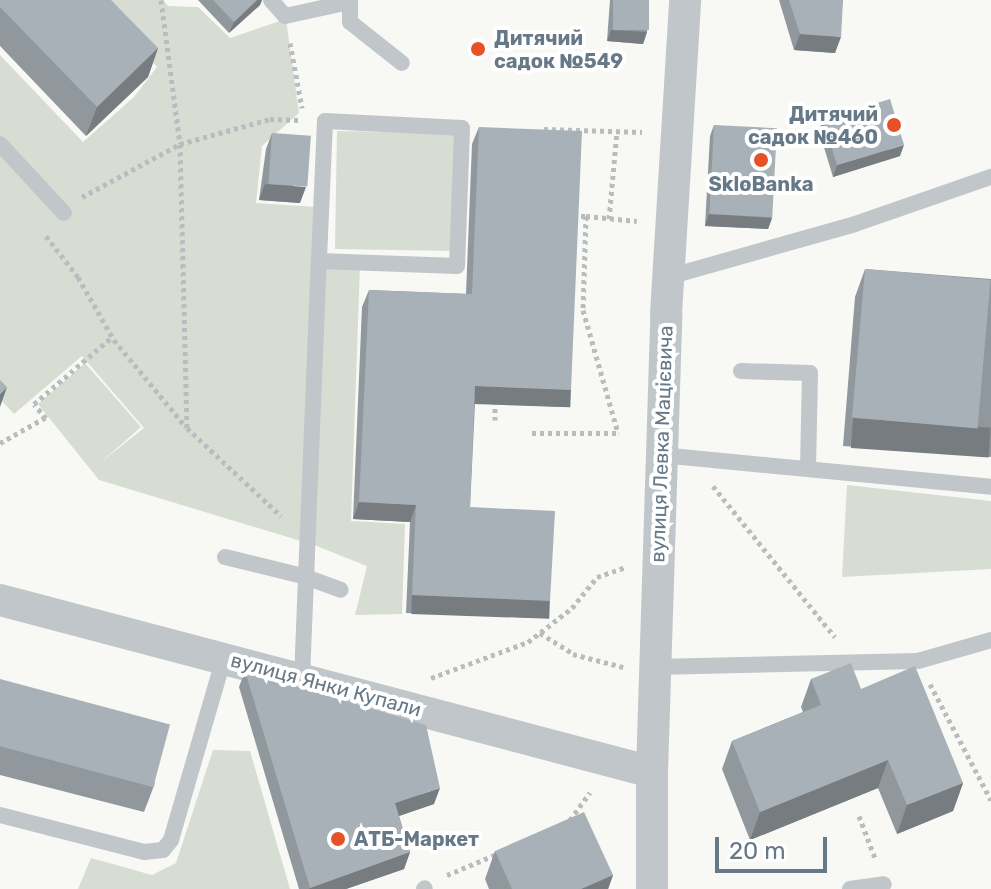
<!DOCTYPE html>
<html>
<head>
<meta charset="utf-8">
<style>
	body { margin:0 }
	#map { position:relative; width:991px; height:889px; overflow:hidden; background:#f8f8f5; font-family:Rubik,sans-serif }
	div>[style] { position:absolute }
	.green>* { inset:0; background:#d8ddd4; transform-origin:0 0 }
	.path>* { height:5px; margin-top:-2.5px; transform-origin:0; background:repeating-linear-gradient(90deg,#b9bdc0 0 4px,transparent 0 8px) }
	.lane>* { height:16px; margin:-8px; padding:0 8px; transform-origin:8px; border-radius:8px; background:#c1c6ca }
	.street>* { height:32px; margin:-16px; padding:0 16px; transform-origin:16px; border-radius:16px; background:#c1c6ca }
	.wall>* { inset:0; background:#90989d }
	.shaded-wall>* { inset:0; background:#767c80; transform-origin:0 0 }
	.building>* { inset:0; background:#a8b1b7; transform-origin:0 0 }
	.dots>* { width:22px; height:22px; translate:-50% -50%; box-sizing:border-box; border:4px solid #fff; border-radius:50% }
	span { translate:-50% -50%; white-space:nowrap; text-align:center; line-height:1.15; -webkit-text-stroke:8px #fff; paint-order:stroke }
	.poi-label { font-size:20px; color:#677987; font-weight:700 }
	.left { translate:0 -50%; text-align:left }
	.right { translate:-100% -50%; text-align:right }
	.street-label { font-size:20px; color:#677987 }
	.scale { position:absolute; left:715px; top:837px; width:112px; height:36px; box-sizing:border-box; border:4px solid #677987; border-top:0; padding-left:10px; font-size:24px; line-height:28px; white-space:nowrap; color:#677987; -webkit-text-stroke:6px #fff; paint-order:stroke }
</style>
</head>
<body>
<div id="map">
	<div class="green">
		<div style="clip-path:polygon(92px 0,163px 0,168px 6px,198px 7px,230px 38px,286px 19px,299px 113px,262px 146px,256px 203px,316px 207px,301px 541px,99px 480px,38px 404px,85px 363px,141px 427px,100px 463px,144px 428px,82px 356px,14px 414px,0 399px,0 55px,83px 142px,134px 97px,157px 67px)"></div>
		<div style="left:337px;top:131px;width:120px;height:118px;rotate:1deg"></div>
		<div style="clip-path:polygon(322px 266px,360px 266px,351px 521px,405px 524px,402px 614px,355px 615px,367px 566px,309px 543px)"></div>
		<div style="clip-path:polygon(847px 485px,991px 501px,991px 569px,842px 577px)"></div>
		<div style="clip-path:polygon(213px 750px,250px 751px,290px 889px,78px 889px,91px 858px,152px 875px,176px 863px)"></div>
	</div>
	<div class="path">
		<div style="left:161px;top:0;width:145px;rotate:82.5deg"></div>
		<div style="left:180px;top:144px;width:284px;rotate:88.6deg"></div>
		<div style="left:187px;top:428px;width:129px;rotate:43.1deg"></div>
		<div style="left:290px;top:43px;width:66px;rotate:79.5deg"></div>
		<div style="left:544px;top:129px;width:98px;rotate:1.8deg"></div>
		<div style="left:82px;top:197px;width:111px;rotate:-28.4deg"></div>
		<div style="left:180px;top:144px;width:93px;rotate:-15.5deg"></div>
		<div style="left:270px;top:119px;width:29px;rotate:2deg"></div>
		<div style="left:573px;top:216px;width:13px"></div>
		<div style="left:586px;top:216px;width:94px;rotate:91.8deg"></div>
		<div style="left:583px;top:310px;width:128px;rotate:74.1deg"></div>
		<div style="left:586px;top:216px;width:51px;rotate:5.6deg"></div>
		<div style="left:609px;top:219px;width:88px;rotate:-84.8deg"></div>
		<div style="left:46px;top:236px;width:52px;rotate:52deg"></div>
		<div style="left:78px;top:277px;width:73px;rotate:60.3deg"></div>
		<div style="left:114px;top:340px;width:113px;rotate:50.4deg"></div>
		<div style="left:46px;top:418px;width:18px;rotate:-131deg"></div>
		<div style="left:34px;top:404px;width:103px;rotate:-40.7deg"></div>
		<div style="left:495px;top:420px;width:16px;rotate:-90deg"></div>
		<div style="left:532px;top:433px;width:87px"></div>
		<div style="left:0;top:443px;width:55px;rotate:-29.4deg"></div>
		<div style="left:713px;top:486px;width:194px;rotate:51.1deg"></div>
		<div style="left:540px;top:633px;width:39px;rotate:32deg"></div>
		<div style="left:573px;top:654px;width:52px;rotate:14.6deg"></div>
		<div style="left:431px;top:678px;width:103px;rotate:-20.4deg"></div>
		<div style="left:528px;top:642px;width:56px;rotate:-37.7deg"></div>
		<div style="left:572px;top:608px;width:40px;rotate:-51deg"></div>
		<div style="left:597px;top:577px;width:31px;rotate:-19deg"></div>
		<div style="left:930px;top:684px;width:131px;rotate:62.3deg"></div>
		<div style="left:859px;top:816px;width:45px;rotate:69.1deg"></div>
		<div style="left:570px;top:820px;width:34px;rotate:-54deg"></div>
		<div style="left:447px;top:875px;width:54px;rotate:-22.8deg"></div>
	</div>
	<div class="lane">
		<div style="left:271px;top:0;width:21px;rotate:49deg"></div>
		<div style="left:285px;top:16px;width:66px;rotate:-12.2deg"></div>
		<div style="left:350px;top:0;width:22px;rotate:90deg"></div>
		<div style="left:350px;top:22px;width:66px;rotate:38.3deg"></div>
		<div style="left:0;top:144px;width:94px;rotate:47.2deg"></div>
		<div style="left:668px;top:277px;width:194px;rotate:-15.8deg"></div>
		<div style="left:855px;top:224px;width:144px;rotate:-19.1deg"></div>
		<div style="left:741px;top:371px;width:69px;rotate:1.7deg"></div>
		<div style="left:810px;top:373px;width:96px;rotate:91.2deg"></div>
		<div style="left:661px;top:455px;width:332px;rotate:5.5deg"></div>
		<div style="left:225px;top:557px;width:80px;rotate:13.7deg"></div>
		<div style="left:303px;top:576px;width:40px;rotate:20.2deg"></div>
		<div style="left:655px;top:667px;width:263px;rotate:-1.3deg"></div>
		<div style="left:918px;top:661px;width:76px;rotate:-16deg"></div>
		<div style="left:302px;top:678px;width:417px;rotate:-87.7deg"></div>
		<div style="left:319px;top:261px;width:138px;rotate:2.1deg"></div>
		<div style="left:457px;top:266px;width:138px;rotate:-87.9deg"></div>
		<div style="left:462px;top:128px;width:137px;rotate:-177.1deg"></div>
		<div style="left:325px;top:121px;width:140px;rotate:92.5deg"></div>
		<div style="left:0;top:815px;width:149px;rotate:14.4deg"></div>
		<div style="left:144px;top:852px;width:19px;rotate:-6deg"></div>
		<div style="left:163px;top:850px;width:13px;rotate:-51deg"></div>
		<div style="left:171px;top:840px;width:190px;rotate:-73.8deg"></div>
		<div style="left:424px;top:889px;width:1px;rotate:-45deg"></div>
		<div style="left:850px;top:889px;width:34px;rotate:-8deg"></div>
	</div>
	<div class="street">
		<div style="left:0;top:600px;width:674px;rotate:14.78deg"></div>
		<div style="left:652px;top:889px;width:117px;rotate:-90deg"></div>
		<div style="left:652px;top:772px;width:458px;rotate:-88.2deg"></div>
		<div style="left:666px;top:314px;width:315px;rotate:-86.5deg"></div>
	</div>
	<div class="wall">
		<div style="clip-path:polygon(0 0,158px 48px,148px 77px,86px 136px,0 46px)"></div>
		<div style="clip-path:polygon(198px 0,262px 0,260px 5px,229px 33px)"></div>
		<div style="clip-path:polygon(610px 0,649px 0,647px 32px,643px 44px,607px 41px)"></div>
		<div style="clip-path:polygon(779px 0,843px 0,835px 53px,794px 50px)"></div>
		<div style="clip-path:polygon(823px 119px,900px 156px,833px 177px,819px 131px)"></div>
		<div style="clip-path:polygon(714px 125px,772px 218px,768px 229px,705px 226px,710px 136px)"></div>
		<div style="clip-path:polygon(479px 127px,571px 390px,565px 407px,475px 403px,470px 507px,544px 618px,406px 613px,410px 522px,353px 519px,362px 307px,369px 290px,466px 294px,472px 144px)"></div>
		<div style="clip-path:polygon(272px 133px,300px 203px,259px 200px,266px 149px)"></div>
		<div style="clip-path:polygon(865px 269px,991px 279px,991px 457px,843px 446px,855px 297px)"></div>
		<div style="clip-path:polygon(245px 671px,434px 804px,399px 816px,410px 852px,404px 869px,346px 889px,299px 889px,239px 687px)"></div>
		<div style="clip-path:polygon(0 679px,155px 783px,144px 812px,0 775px)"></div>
		<div style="clip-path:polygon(811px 679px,861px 689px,963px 783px,953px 811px,897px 834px,878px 788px,750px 840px,722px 769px,732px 741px,803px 712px,801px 707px)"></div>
		<div style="clip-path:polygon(495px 851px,613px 875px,608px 889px,489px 889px,485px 879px)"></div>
	</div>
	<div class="shaded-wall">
		<div style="clip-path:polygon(257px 0,262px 0,260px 5px,229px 33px,234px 22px)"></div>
		<div style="clip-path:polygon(611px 30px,647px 32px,643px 44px,607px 41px)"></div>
		<div style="clip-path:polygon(800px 34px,841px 37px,835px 53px,794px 50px)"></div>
		<div style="clip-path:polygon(158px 48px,148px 77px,86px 136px,97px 107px)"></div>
		<div style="clip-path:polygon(904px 145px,900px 156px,833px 177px,837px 165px)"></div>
		<div style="clip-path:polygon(265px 184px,306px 187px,300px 203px,259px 200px)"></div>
		<div style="clip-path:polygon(709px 214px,772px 218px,768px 229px,705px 226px)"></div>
		<div style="left:475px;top:386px;width:96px;height:18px;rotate:2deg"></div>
		<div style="clip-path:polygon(7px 387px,0 407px,0 394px)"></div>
		<div style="left:853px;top:418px;width:138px;height:30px;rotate:4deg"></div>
		<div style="clip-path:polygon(359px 502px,416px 505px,410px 522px,353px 519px)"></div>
		<div style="left:412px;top:595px;width:138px;height:19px;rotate:2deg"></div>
		<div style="clip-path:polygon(888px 760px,878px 788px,750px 840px,760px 812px)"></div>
		<div style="clip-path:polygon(963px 783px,953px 811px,897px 834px,907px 805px)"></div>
		<div style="clip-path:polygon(440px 788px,434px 804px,390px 819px,395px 803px)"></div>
		<div style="clip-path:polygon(410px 852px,404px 869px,346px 889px,309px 889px,310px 888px)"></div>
		<div style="clip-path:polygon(613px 875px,608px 889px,581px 889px)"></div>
	</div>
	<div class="building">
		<div style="clip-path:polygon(0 0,111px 0,158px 48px,97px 107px,0 7px)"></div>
		<div style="clip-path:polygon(213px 0,257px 0,234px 22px)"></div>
		<div style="left:613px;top:0;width:36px;height:30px"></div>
		<div style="clip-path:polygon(789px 0,843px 0,841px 37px,800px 34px)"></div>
		<div style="left:890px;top:99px;width:48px;height:70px;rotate:73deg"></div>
		<div style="left:714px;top:125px;width:63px;height:89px;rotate:3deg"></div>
		<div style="clip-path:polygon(479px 127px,582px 131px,571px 390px,475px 386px,470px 507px,555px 511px,550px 601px,412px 595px,416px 505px,359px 502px,369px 290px,472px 294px)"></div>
		<div style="left:272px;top:133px;width:39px;height:51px;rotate:4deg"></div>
		<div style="left:865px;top:269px;width:126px;height:149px;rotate:5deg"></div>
		<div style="clip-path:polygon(0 380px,7px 387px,0 394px)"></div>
		<div style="clip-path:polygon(851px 663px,861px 689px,915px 666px,963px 783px,907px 805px,888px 760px,760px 812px,732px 741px,821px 705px,811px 679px)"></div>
		<div style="clip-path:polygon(245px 671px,426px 725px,440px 788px,395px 803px,410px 852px,310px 888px)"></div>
		<div style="left:0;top:679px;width:176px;height:65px;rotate:15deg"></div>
		<div style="clip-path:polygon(584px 812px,613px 875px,581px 889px,512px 889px,495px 851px)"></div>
	</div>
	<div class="dots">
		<div style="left:478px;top:49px;background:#e65127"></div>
		<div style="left:894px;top:125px;background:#e65127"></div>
		<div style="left:761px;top:160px;background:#e65127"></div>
		<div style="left:338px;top:839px;background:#e65127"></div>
	</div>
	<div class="poi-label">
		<span class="left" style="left:494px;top:50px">Дитячий<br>садок №549</span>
		<span class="right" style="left:878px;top:126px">Дитячий<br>садок №460</span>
		<span style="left:761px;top:184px">SkloBanka</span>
		<span class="left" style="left:354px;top:839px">АТБ-Маркет</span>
	</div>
	<div class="street-label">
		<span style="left:662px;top:444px;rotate:-88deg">вулиця Левка Мацієвича</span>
		<span style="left:326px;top:685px;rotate:15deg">вулиця Янки Купали</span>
	</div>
	<div class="scale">20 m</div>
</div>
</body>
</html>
